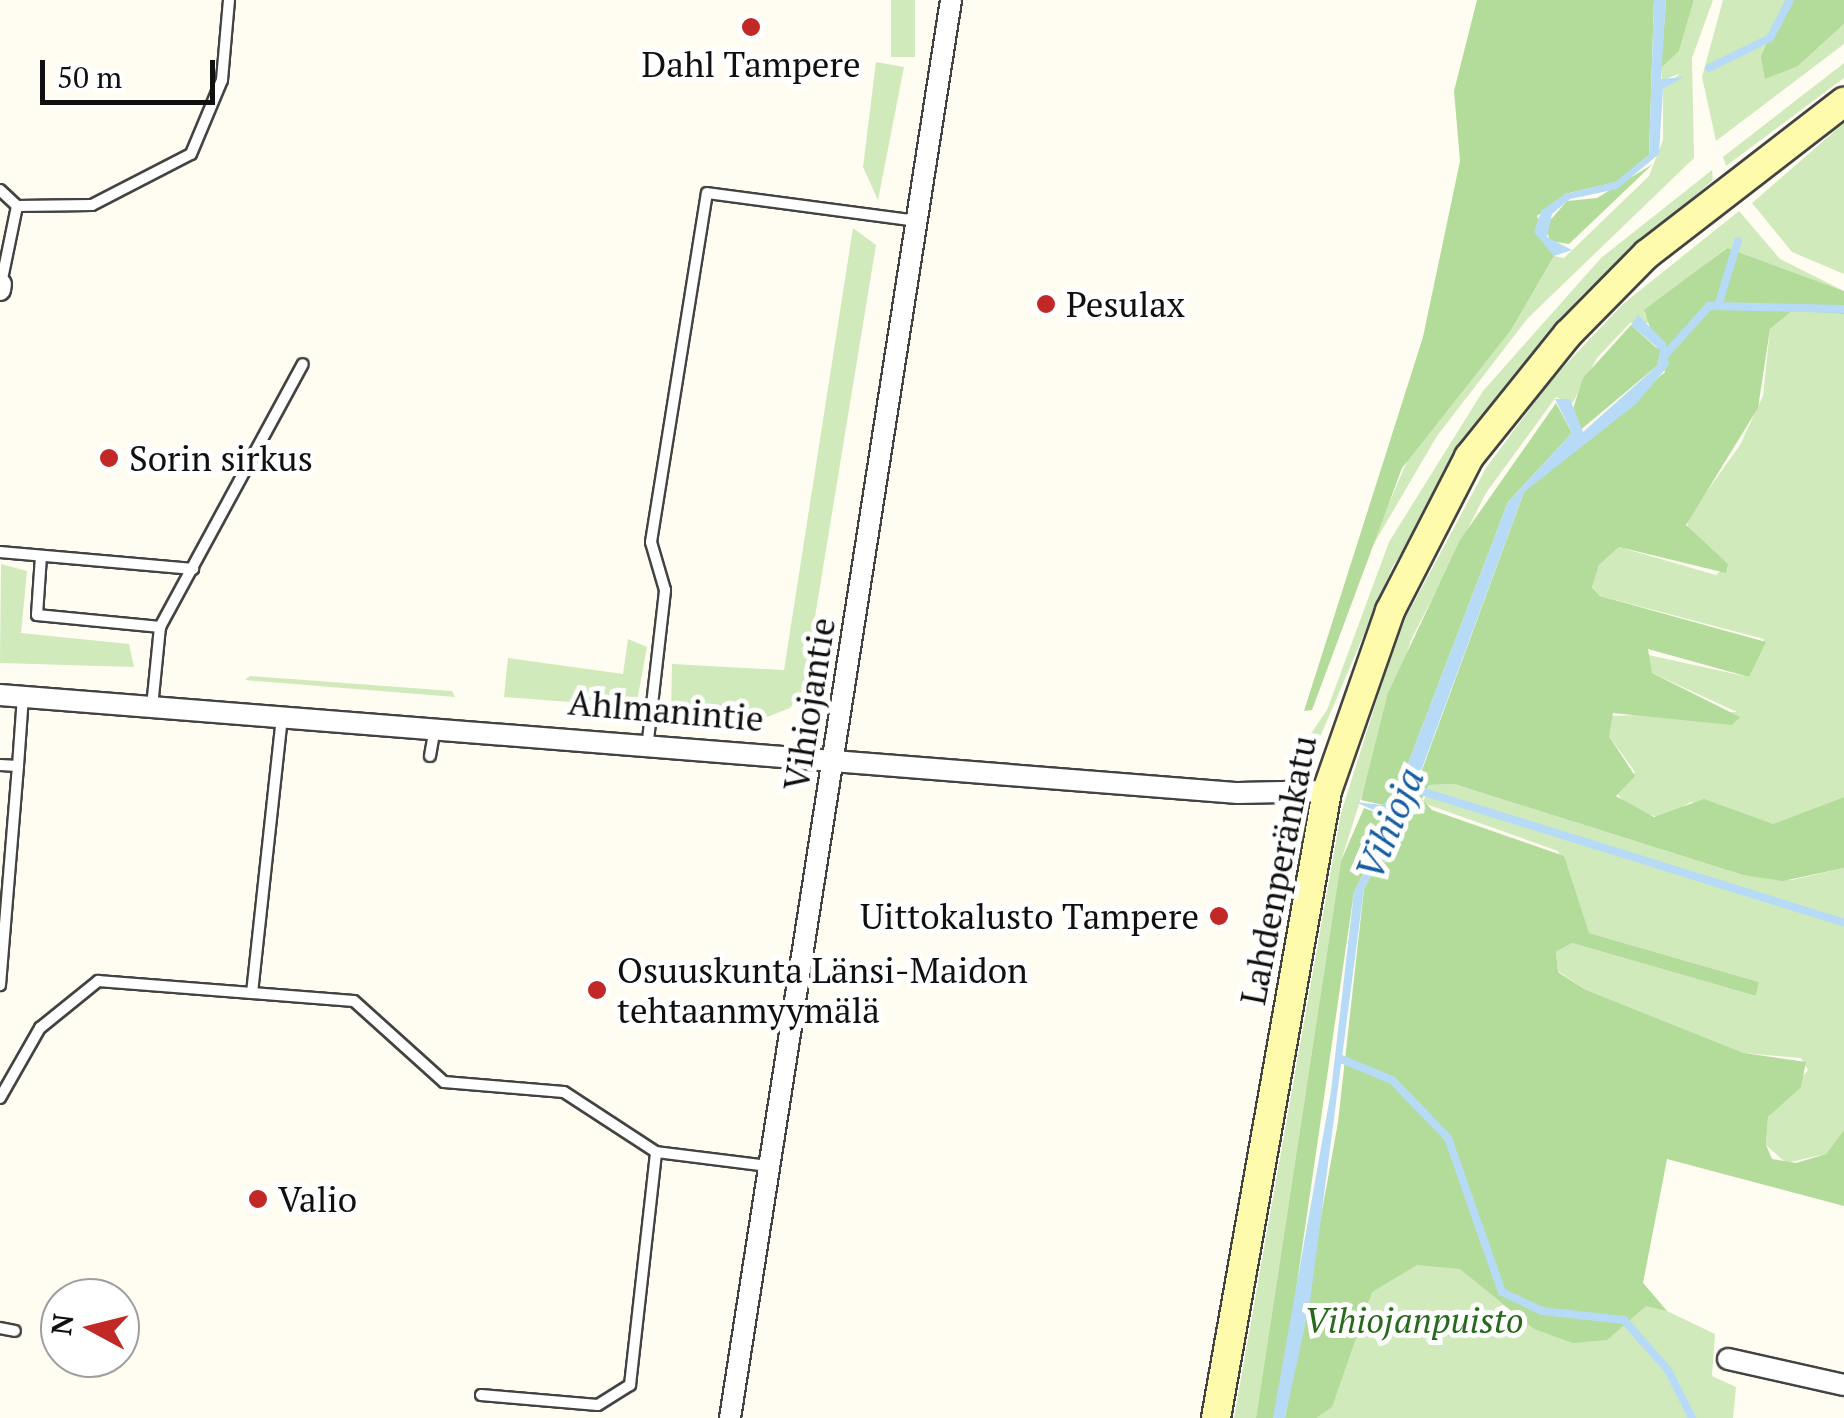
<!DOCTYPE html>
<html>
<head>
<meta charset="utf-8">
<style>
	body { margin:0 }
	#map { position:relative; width:1844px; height:1418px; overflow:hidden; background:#fffdf2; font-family:"PT Serif",serif }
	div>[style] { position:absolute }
	.green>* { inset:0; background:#d0eabb; transform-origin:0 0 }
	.forest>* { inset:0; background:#b3db9a }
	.water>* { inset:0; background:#b7dbf7 }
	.stream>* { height:8px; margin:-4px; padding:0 4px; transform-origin:4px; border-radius:4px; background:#b7dbf7 }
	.roads { filter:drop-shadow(2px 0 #434343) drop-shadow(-2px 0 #434343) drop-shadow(0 2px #434343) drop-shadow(0 -2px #434343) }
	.service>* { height:10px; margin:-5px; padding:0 5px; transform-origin:5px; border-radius:5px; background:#fff }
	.minor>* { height:20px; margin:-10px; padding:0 10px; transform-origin:10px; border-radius:10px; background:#fff }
	.secondary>* { height:28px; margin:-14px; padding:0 14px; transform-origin:14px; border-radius:14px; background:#fffbad }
	.dots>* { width:28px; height:28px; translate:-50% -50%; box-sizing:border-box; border:5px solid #fff; border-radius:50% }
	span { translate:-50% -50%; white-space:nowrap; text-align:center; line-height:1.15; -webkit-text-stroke:10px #fff; paint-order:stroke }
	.poi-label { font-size:35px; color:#101010 }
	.left { translate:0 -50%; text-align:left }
	.right { translate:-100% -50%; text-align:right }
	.street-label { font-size:35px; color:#101010 }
	.park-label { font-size:35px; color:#29691e; font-style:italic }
	.water-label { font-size:38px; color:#175da3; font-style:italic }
	.north { position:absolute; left:40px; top:1278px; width:100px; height:100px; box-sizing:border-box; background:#fff; border:2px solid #9f9f9f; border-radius:50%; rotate:277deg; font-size:28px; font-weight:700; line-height:40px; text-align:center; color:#101010 }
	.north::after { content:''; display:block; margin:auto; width:35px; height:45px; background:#c12826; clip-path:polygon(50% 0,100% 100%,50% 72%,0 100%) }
	.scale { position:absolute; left:40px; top:60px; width:175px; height:45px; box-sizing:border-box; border:5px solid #101010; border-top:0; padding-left:12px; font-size:30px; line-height:35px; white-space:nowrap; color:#101010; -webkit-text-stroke:8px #fff; paint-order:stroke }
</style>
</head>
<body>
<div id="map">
	<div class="green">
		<div style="left:891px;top:0;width:24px;height:57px"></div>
		<div style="clip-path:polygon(1694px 0,1713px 0,1692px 58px,1694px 158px,1528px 318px,1437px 436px,1365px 559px,1411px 452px,1511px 330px,1554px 256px,1564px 258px,1649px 176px,1663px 140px,1663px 89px,1680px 73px,1662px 81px,1661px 68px,1679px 51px)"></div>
		<div style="clip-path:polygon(1723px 0,1785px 0,1798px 66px,1844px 24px,1844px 44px,1716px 141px,1702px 77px)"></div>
		<div style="clip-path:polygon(876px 62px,904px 67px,878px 200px,863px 167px)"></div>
		<div style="clip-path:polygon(1844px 63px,1844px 78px,1726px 166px,1723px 157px)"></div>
		<div style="clip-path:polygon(1844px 123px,1844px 274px,1792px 252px,1752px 203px)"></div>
		<div style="clip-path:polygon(1712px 170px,1713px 180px,1582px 295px,1498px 395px,1393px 566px,1321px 735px,1293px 760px,1327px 710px,1389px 542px,1483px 391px,1601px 258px)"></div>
		<div style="clip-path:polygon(1739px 211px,1780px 259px,1844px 291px,1726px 248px,1644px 313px,1650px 323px,1630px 323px,1597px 358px,1572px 404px,1556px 397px,1486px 493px,1411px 640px,1341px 861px,1256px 1418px,1234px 1418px,1341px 813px,1399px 630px,1486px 468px,1552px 379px,1623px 304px)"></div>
		<div style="clip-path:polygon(853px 228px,876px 245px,803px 690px,790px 708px,762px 719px,671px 712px,672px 664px,784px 670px)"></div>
		<div style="clip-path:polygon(1792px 311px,1844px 314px,1844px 797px,1773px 824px,1691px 802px,1664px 818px,1631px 811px,1616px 792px,1635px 772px,1609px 736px,1609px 716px,1737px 712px,1652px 673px,1644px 654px,1749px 677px,1764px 639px,1600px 596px,1592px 586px,1599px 565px,1619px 547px,1716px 575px,1728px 564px,1689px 535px,1687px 519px,1740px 445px,1763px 396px,1770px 329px)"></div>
		<div style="clip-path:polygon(1px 564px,27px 571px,21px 633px,129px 644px,134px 667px,0 663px)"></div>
		<div style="clip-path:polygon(628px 639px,647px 647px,636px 707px,504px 697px,508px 658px,623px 674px)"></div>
		<div style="clip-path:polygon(250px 676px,452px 691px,455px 697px,245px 680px)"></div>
		<div style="clip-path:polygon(1454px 784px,1743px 875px,1792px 880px,1844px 868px,1844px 1130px,1826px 1154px,1786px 1163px,1766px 1145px,1768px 1117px,1808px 1070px,1801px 1058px,1744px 1053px,1584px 989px,1558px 971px,1556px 952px,1572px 943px,1756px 996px,1759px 982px,1589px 933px,1558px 851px,1423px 803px,1429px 785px)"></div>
		<div style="clip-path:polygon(1325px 1194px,1643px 1283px,1667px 1311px,1715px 1334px,1712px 1376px,1736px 1387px,1733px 1418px,1288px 1418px)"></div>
	</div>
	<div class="forest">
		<div style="clip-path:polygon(1477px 0,1654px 0,1649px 155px,1616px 182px,1565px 194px,1537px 216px,1554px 256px,1511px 330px,1402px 468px,1312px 710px,1304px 711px,1423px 337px,1460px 161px,1454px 91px)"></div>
		<div style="clip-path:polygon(1666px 0,1694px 0,1679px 51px,1661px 68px)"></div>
		<div style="clip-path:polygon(1785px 0,1844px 0,1844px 24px,1798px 66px,1765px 79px,1761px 57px)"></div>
		<div style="clip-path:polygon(1653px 164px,1569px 244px,1550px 241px,1545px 226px,1567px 201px,1597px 198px)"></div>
		<div style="clip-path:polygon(1727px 248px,1844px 291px,1844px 314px,1792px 311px,1770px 329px,1758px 408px,1686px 525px,1728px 564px,1726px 573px,1619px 547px,1599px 565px,1592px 587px,1600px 596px,1766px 642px,1749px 677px,1648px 649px,1652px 673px,1740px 717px,1732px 725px,1613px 713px,1609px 736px,1635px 776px,1616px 796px,1654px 817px,1704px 799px,1773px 824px,1844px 797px,1844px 868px,1783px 881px,1743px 875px,1454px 784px,1429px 785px,1422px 799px,1432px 810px,1564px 856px,1589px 933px,1759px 982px,1756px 996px,1572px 943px,1556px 952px,1558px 972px,1584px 989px,1744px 1053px,1806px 1062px,1801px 1087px,1768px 1117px,1766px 1145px,1772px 1159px,1796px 1163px,1826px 1154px,1844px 1130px,1844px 1206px,1667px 1159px,1643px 1283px,1667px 1311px,1646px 1306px,1607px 1340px,1573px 1343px,1534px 1329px,1460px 1269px,1417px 1265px,1372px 1292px,1332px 1407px,1316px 1418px,1285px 1418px,1338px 1122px,1364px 889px,1411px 800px,1524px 492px,1665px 372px,1644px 310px)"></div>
		<div style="clip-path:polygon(1631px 325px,1660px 351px,1658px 365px,1578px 432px,1571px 415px,1583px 378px)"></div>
		<div style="clip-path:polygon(1556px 403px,1572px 433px,1508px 502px,1396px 795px,1383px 805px,1361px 800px,1388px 693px,1460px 540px)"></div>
		<div style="clip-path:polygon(1364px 808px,1392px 818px,1354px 892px,1282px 1386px,1273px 1418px,1256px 1418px,1341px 861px)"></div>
	</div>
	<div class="water">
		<div style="clip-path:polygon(1654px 0,1666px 0,1661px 79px,1684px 77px,1663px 89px,1659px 154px,1617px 189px,1570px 199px,1552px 214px,1547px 237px,1572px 250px,1554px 256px,1534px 232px,1541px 211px,1565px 194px,1615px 182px,1649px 155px)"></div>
		<div style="clip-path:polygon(1638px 315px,1666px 343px,1669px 365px,1636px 404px,1524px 492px,1404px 817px,1364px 889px,1310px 1302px,1285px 1418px,1273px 1418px,1331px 1091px,1354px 892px,1392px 818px,1355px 802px,1383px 805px,1396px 795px,1508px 502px,1572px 433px,1555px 399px,1570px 399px,1583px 432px,1658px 365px,1660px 350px,1631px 325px)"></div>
	</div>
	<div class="stream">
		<div style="left:1709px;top:68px;width:68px;rotate:-26.2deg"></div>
		<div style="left:1770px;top:38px;width:43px;rotate:-62.2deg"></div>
		<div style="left:1718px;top:306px;width:68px;rotate:-72.9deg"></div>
		<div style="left:1665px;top:355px;width:66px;rotate:-48.1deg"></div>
		<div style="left:1709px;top:306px;width:135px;rotate:1.3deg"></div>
		<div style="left:1405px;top:786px;width:460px;rotate:17.3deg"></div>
		<div style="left:1341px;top:1059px;width:55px;rotate:22.4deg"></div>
		<div style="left:1392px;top:1080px;width:81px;rotate:46deg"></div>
		<div style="left:1448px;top:1138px;width:163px;rotate:70.7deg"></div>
		<div style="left:1502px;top:1292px;width:44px;rotate:25.4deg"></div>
		<div style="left:1542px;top:1311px;width:82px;rotate:6.3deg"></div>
		<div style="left:1624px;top:1320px;width:67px;rotate:48.7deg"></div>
		<div style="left:1668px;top:1370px;width:54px;rotate:63.4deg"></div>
	</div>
	<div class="roads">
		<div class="service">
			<div style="left:0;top:190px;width:23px;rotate:43deg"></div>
			<div style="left:1px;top:284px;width:80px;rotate:-78.4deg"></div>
			<div style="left:17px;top:206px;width:75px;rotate:-0.8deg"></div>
			<div style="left:92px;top:205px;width:111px;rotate:-27.3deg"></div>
			<div style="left:191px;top:154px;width:80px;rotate:-67.3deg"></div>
			<div style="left:222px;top:80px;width:80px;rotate:-85deg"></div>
			<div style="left:0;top:552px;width:194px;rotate:5deg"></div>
			<div style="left:41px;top:556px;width:59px;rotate:93.9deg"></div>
			<div style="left:37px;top:615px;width:124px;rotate:5.6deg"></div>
			<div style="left:152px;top:707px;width:80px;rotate:-84.3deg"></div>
			<div style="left:160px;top:627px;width:299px;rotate:-61.5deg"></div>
			<div style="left:648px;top:740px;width:151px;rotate:-83.5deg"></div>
			<div style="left:665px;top:590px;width:50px;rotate:-106.3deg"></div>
			<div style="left:651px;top:542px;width:353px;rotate:-80.9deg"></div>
			<div style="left:707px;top:193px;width:211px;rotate:7.6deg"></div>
			<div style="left:430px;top:756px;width:29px;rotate:-80deg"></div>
			<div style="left:0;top:765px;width:18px;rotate:3deg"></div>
			<div style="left:18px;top:766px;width:220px;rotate:94.7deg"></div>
			<div style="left:18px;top:766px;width:69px;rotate:-85.9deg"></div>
			<div style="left:252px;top:993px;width:102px;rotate:4.5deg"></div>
			<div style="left:354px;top:1001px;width:121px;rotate:42deg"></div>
			<div style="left:444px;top:1082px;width:120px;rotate:4.8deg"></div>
			<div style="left:564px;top:1092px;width:110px;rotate:33.1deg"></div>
			<div style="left:656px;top:1152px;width:114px;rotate:7.1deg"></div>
			<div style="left:0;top:1098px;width:81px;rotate:-60.3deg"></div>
			<div style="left:40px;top:1028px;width:75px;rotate:-39deg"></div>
			<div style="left:98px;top:981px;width:154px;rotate:4.5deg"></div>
			<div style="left:252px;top:993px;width:280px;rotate:-83.8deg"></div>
			<div style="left:0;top:1328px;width:15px;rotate:11deg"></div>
			<div style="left:481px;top:1395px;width:117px;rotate:4.9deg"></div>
			<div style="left:598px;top:1405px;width:38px;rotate:-32deg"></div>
			<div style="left:630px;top:1385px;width:234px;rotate:-83.6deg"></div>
		</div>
		<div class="minor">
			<div style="left:0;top:290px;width:6px;rotate:-81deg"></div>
			<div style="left:0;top:695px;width:1242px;rotate:4.53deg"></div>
			<div style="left:1238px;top:793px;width:89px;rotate:-1.3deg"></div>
			<div style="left:1728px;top:1359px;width:119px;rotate:12.6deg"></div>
			<div style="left:730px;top:1418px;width:1435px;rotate:-81.14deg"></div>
		</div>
		<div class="secondary">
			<div style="left:1216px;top:1418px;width:637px;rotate:-79.96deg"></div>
			<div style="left:1327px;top:791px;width:191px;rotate:-70.7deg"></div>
			<div style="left:1390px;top:611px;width:173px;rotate:-62.8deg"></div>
			<div style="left:1469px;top:457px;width:158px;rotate:-51.2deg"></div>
			<div style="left:1568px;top:334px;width:112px;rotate:-45.4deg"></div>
			<div style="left:1647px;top:254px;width:249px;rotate:-37.7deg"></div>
		</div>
	</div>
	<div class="dots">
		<div style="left:751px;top:27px;background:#c12826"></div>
		<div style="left:1046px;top:304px;background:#c12826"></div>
		<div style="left:109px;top:458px;background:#c12826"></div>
		<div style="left:1219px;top:916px;background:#c12826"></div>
		<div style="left:597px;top:990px;background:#c12826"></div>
		<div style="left:258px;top:1199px;background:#c12826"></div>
	</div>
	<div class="poi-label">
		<span style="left:751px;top:64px">Dahl Tampere</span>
		<span class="left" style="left:1066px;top:304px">Pesulax</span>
		<span class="left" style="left:129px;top:458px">Sorin sirkus</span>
		<span class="right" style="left:1199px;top:916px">Uittokalusto Tampere</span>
		<span class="left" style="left:617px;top:990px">Osuuskunta Länsi-Maidon<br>tehtaanmyymälä</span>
		<span class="left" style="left:278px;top:1199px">Valio</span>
	</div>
	<div class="street-label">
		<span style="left:809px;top:704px;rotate:-81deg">Vihiojantie</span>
		<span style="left:666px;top:710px;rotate:5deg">Ahlmanintie</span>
		<span style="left:1278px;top:870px;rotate:-79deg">Lahdenperänkatu</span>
	</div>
	<div class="park-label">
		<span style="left:1414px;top:1320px">Vihiojanpuisto</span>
	</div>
	<div class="water-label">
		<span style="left:1390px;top:824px;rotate:-67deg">Vihioja</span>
	</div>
	<div class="north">N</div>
	<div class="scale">50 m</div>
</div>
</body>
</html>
